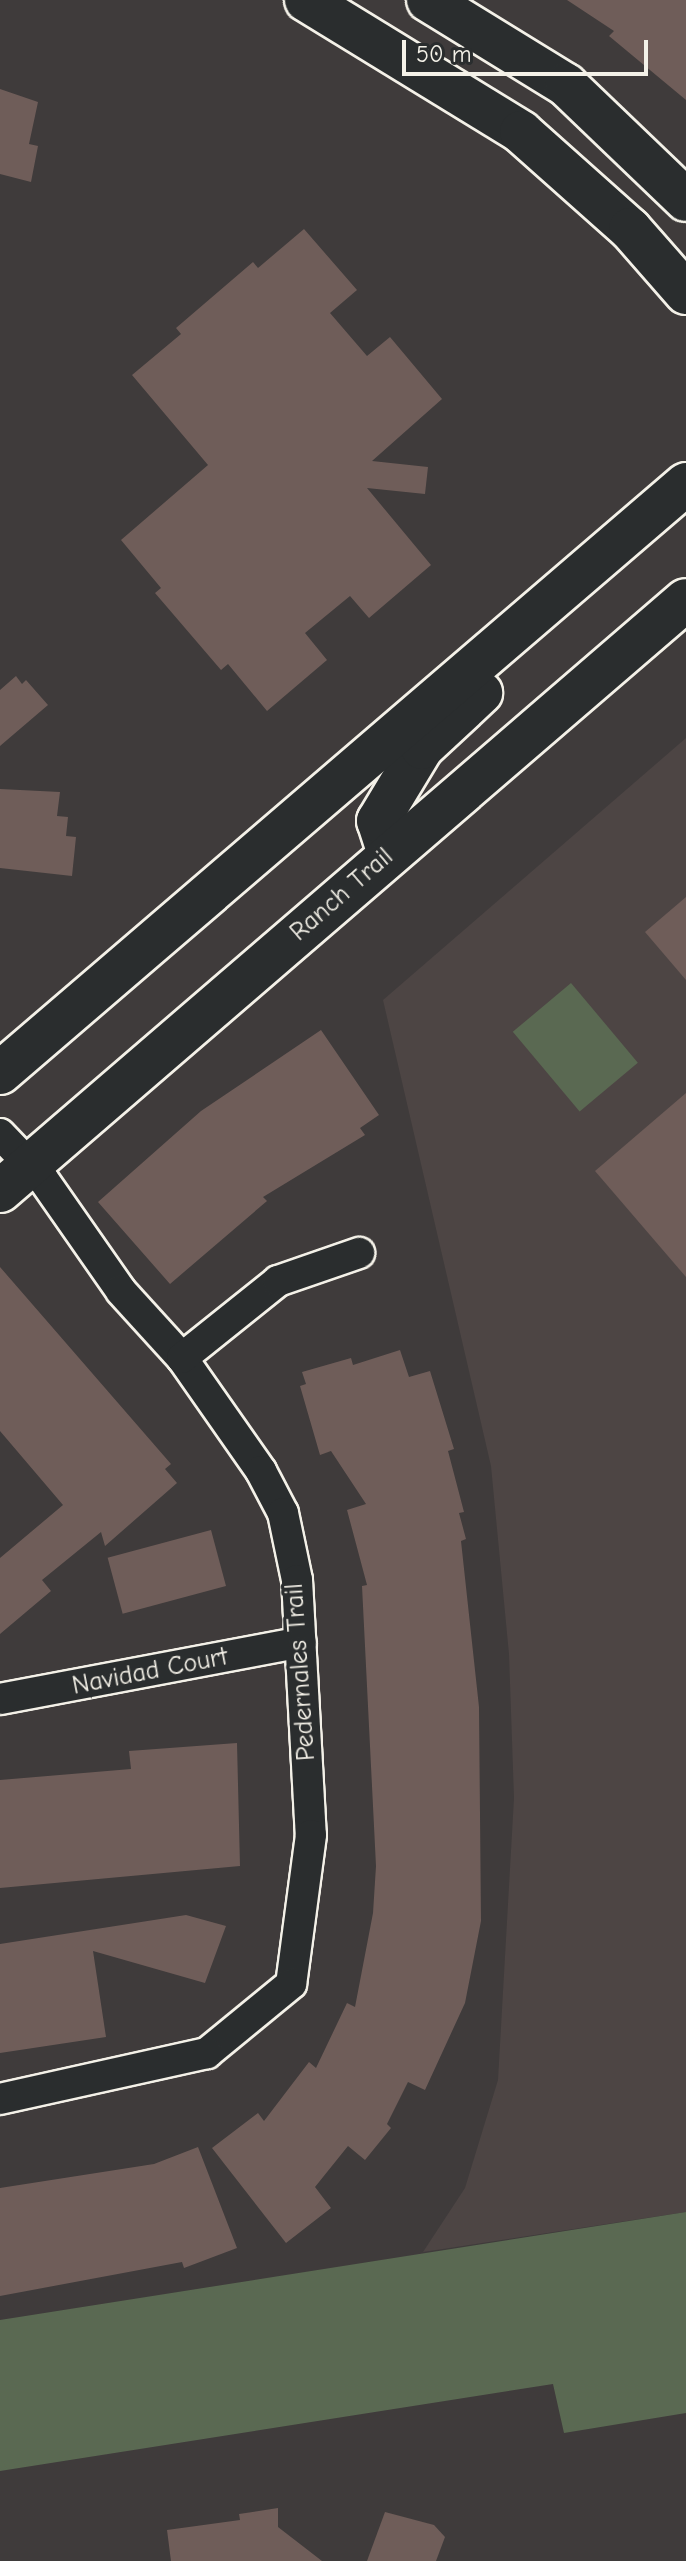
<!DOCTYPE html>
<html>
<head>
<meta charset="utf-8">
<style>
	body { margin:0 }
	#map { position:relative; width:686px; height:2561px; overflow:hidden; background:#3f3b3b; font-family:"Comic Neue",sans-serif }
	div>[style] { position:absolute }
	.built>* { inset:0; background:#4d4544 }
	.green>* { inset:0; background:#5a6952; transform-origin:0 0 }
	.building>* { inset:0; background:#6f5d59; transform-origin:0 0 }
	.roads { filter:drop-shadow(2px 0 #f4f1e8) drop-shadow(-2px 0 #f4f1e8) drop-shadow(0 2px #f4f1e8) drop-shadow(0 -2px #f4f1e8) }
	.street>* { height:30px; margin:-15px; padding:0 15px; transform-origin:15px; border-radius:15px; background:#2a2d2e }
	.secondary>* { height:42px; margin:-21px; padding:0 21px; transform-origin:21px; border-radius:21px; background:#2a2d2e }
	span { translate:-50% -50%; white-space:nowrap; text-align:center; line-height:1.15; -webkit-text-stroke:7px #2a2d2e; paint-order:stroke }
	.street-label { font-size:26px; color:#f4f1e8 }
	.scale { position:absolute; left:402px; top:40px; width:246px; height:36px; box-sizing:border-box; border:4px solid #f4f1e8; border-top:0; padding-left:10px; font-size:24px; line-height:28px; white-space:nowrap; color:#f4f1e8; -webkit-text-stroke:6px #2a2d2e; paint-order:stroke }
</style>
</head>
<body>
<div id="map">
	<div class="built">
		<div style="clip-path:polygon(686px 738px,686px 2212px,423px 2252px,465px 2188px,498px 2080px,514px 1798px,509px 1654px,491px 1466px,383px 1000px)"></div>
	</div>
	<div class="green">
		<div style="left:571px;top:983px;width:104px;height:76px;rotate:50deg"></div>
		<div style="clip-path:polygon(686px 2212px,686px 2413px,564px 2433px,553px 2384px,0 2471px,0 2320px)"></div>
	</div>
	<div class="building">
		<div style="clip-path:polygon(567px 0,686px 0,686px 100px,609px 36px,614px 31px)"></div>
		<div style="clip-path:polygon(0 89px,38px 102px,29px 144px,38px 146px,31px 182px,0 174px)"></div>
		<div style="clip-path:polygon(304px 229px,357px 290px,330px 313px,367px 356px,390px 337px,442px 399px,372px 461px,428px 467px,425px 494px,367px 488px,431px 565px,369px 618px,350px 596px,305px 633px,327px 660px,267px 711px,228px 664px,221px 670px,155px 593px,161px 588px,121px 540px,208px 465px,132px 375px,181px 334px,176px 328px,253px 262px,258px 268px)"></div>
		<div style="clip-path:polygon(16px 676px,22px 684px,26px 680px,48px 705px,0 746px,0 690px)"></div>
		<div style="clip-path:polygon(0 789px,60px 792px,57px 816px,68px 817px,66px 836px,76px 837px,72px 876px,0 868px)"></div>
		<div style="clip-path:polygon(686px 897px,686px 980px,645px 932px)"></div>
		<div style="clip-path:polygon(321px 1030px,379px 1115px,360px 1128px,365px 1135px,263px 1197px,267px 1201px,170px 1284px,98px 1202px,201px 1111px)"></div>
		<div style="clip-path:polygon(686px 1093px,686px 1277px,595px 1171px)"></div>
		<div style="clip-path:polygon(0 1267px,171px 1464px,165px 1469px,177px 1483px,105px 1546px,101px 1532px,42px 1580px,51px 1591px,0 1634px,0 1558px,63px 1505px,0 1431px)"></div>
		<div style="clip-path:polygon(400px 1350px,409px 1377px,430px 1371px,454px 1449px,448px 1451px,464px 1512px,459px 1513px,466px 1539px,461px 1541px,479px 1707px,481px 1921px,465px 2003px,425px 2090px,408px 2082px,387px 2124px,391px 2128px,365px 2160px,348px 2146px,315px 2187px,331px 2208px,286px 2243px,212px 2148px,258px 2113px,264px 2121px,309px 2062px,316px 2068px,347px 2003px,355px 2007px,373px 1913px,376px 1866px,362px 1586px,367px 1585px,347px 1510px,366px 1504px,331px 1451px,320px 1455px,300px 1386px,306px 1384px,302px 1372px,351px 1358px,353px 1365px)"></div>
		<div style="left:211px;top:1530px;width:58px;height:107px;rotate:75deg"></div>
		<div style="clip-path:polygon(237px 1743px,240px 1866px,0 1888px,0 1780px,131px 1769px,129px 1751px)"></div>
		<div style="clip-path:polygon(186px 1915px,226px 1926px,205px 1983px,93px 1951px,106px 2037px,0 2053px,0 1944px)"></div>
		<div style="clip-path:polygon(198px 2147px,237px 2248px,184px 2268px,182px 2262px,0 2296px,0 2188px,154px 2164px)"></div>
		<div style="clip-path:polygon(278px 2508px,278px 2527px,322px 2561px,171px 2561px,167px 2530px,240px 2520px,239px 2514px)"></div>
		<div style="clip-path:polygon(385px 2512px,434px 2525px,445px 2537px,436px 2561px,367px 2561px)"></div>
	</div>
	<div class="roads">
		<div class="street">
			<div style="left:0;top:1134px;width:62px;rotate:46.3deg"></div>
			<div style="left:43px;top:1179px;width:136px;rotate:55.1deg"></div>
			<div style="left:121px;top:1291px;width:91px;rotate:47.7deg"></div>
			<div style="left:182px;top:1358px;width:138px;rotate:55deg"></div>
			<div style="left:261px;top:1471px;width:47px;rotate:62.4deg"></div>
			<div style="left:283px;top:1513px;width:68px;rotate:78.2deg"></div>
			<div style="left:297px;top:1580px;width:255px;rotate:86.9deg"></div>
			<div style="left:311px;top:1835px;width:150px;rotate:97.6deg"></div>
			<div style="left:291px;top:1984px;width:109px;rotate:140.6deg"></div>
			<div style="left:207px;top:2053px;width:212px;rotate:167.5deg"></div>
			<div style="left:182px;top:1358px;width:123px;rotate:-38.7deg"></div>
			<div style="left:278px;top:1281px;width:86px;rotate:-19.1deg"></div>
			<div style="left:0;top:1699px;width:306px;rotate:-10.7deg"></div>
		</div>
		<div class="secondary">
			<div style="left:306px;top:0;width:252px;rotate:31.5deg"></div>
			<div style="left:521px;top:132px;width:146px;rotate:41.7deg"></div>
			<div style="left:630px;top:229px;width:85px;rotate:48.8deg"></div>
			<div style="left:428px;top:0;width:162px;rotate:31.6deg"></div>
			<div style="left:566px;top:85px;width:166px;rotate:43.8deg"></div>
			<div style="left:389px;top:854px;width:35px;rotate:-108deg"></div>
			<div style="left:378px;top:821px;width:85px;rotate:-58.9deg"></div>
			<div style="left:422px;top:748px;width:81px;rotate:-43deg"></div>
			<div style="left:0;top:1073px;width:904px;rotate:-40.65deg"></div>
			<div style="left:0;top:1191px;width:905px;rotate:-40.75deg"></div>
		</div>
	</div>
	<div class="street-label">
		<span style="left:342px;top:895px;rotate:-41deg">Ranch Trail</span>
		<span style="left:150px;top:1672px;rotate:-11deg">Navidad Court</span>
		<span style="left:301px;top:1672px;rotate:-94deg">Pedernales Trail</span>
	</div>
	<div class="scale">50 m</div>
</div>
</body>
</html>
